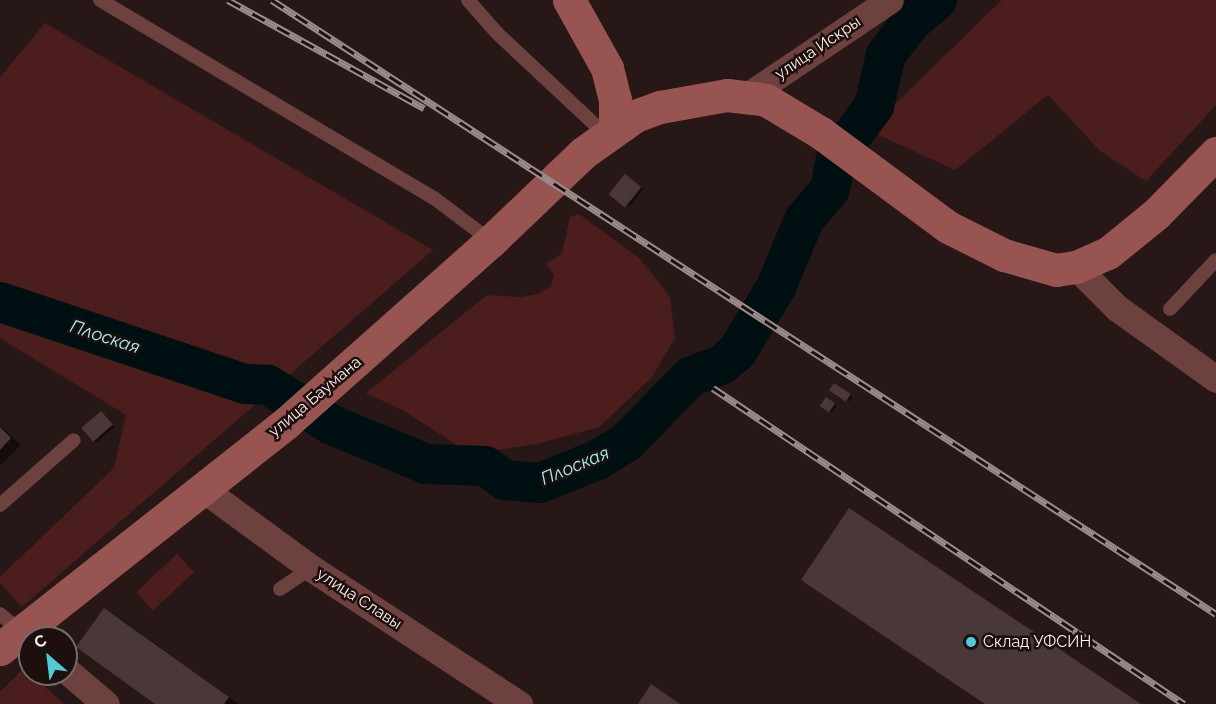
<!DOCTYPE html>
<html>
<head>
<meta charset="utf-8">
<style>
	body { margin:0 }
	#map { position:relative; width:1216px; height:704px; overflow:hidden; background:#271817; font-family:Raleway,sans-serif }
	div>[style] { position:absolute }
	.green>* { inset:0; background:#4b1d1c; transform-origin:0 0 }
	.shadow>* { inset:0; background:#0007; transform-origin:0 0 }
	.river>* { height:40px; margin:-20px; padding:0 20px; transform-origin:20px; border-radius:20px; background:#000f11 }
	.building>* { inset:0; background:#493837; transform-origin:0 0 }
	.lane>* { height:14px; margin:-7px; padding:0 7px; transform-origin:7px; border-radius:7px; background:#6c413e }
	.street>* { height:27px; margin:-13.5px; padding:0 13.5px; transform-origin:13.5px; border-radius:13.5px; background:#6c413e }
	.secondary>* { height:33px; margin:-16.5px; padding:0 16.5px; transform-origin:16.5px; border-radius:16.5px; background:#985451 }
	.rail>* { height:7px; margin-top:-3.5px; transform-origin:0; background:repeating-linear-gradient(90deg,#1d0f0e 0 14px,#998c8b 0 28px); box-sizing:border-box; border-block:2px solid #998c8b }
	.dots>* { width:16px; height:16px; translate:-50% -50%; box-sizing:border-box; border:3px solid #1d0f0e; border-radius:50% }
	span { translate:-50% -50%; white-space:nowrap; text-align:center; line-height:1.15; -webkit-text-stroke:5px #1d0f0e; paint-order:stroke }
	.street-label { font-size:16px; color:#fdf2f1 }
	.poi-label { font-size:16px; color:#fdf2f1 }
	.left { translate:0 -50%; text-align:left }
	.water-label { font-size:18px; color:#9ef3fc; font-style:italic }
	.north { position:absolute; left:18px; top:626px; width:60px; height:60px; box-sizing:border-box; background:#1d0f0e; border:2px solid #776a69; border-radius:50%; rotate:332deg; font-size:16px; font-weight:700; line-height:24px; text-align:center; color:#fdf2f1 }
	.north::after { content:''; display:block; margin:auto; width:21px; height:27px; background:#52cbd8; clip-path:polygon(50% 0,100% 100%,50% 72%,0 100%) }
</style>
</head>
<body>
<div id="map">
	<div class="green">
		<div style="clip-path:polygon(1002px 0,1216px 0,1216px 105px,1146px 181px,1100px 151px,1048px 95px,955px 170px,868px 130px)"></div>
		<div style="clip-path:polygon(45px 23px,433px 250px,22px 607px,0 583px,0 577px,114px 468px,126px 415px,0 338px,0 77px)"></div>
		<div style="clip-path:polygon(579px 214px,639px 258px,658px 281px,670px 298px,675px 338px,652px 377px,599px 427px,537px 444px,482px 452px,460px 447px,404px 411px,366px 393px,487px 295px,520px 297px,538px 294px,551px 286px,554px 276px,546px 264px,562px 253px,570px 217px)"></div>
		<div style="left:177px;top:554px;width:25px;height:56px;rotate:47deg"></div>
		<div style="clip-path:polygon(26px 666px,30px 674px,64px 704px,0 704px,0 692px)"></div>
	</div>
	<div class="shadow">
		<div style="clip-path:polygon(628px 178px,643px 189px,629px 207px,611px 194px)"></div>
		<div style="left:834px;top:385px;width:22px;height:6px;rotate:32deg"></div>
		<div style="clip-path:polygon(826px 399px,837px 406px,832px 412px,822px 406px)"></div>
		<div style="clip-path:polygon(101px 413px,115px 427px,97px 442px,94px 441px)"></div>
		<div style="clip-path:polygon(0 425px,21px 445px,0 466px)"></div>
		<div style="clip-path:polygon(105px 610px,118px 617px,239px 704px,157px 704px)"></div>
	</div>
	<div class="river">
		<div style="left:0;top:302px;width:258px;rotate:18.5deg"></div>
		<div style="left:245px;top:384px;width:23px;rotate:2deg"></div>
		<div style="left:268px;top:385px;width:75px;rotate:32deg"></div>
		<div style="left:332px;top:425px;width:102px;rotate:22.5deg"></div>
		<div style="left:426px;top:464px;width:59px;rotate:1.9deg"></div>
		<div style="left:485px;top:466px;width:24px;rotate:35deg"></div>
		<div style="left:505px;top:480px;width:35px;rotate:5deg"></div>
		<div style="left:540px;top:483px;width:61px;rotate:-22deg"></div>
		<div style="left:597px;top:460px;width:35px;rotate:-31deg"></div>
		<div style="left:627px;top:442px;width:91px;rotate:-45.9deg"></div>
		<div style="left:690px;top:377px;width:33px;rotate:-21deg"></div>
		<div style="left:721px;top:365px;width:21px;rotate:-39deg"></div>
		<div style="left:737px;top:352px;width:76px;rotate:-59deg"></div>
		<div style="left:776px;top:287px;width:73px;rotate:-67.3deg"></div>
		<div style="left:804px;top:220px;width:40px;rotate:-50deg"></div>
		<div style="left:830px;top:189px;width:33px;rotate:-79deg"></div>
		<div style="left:836px;top:157px;width:64px;rotate:-53.3deg"></div>
		<div style="left:874px;top:106px;width:52px;rotate:-76.8deg"></div>
		<div style="left:886px;top:55px;width:41px;rotate:-52.9deg"></div>
		<div style="left:911px;top:22px;width:34px;rotate:-40deg"></div>
	</div>
	<div class="building">
		<div style="left:625px;top:174px;width:21px;height:26px;rotate:39deg"></div>
		<div style="left:834px;top:383px;width:20px;height:9px;rotate:33deg"></div>
		<div style="left:826px;top:397px;width:11px;height:11px;rotate:34deg"></div>
		<div style="left:101px;top:411px;width:18px;height:26px;rotate:49deg"></div>
		<div style="clip-path:polygon(0 427px,11px 438px,0 450px)"></div>
		<div style="clip-path:polygon(849px 508px,1141px 704px,985px 704px,801px 580px)"></div>
		<div style="clip-path:polygon(104px 608px,229px 697px,224px 704px,155px 704px,76px 647px)"></div>
		<div style="clip-path:polygon(651px 684px,680px 704px,638px 704px)"></div>
	</div>
	<div class="lane">
		<div style="left:100px;top:0;width:388px;rotate:30.7deg"></div>
		<div style="left:434px;top:198px;width:71px;rotate:37deg"></div>
		<div style="left:468px;top:0;width:45px;rotate:48.6deg"></div>
		<div style="left:498px;top:34px;width:146px;rotate:43.1deg"></div>
		<div style="left:1170px;top:309px;width:67px;rotate:-46.8deg"></div>
		<div style="left:0;top:505px;width:98px;rotate:-41.3deg"></div>
		<div style="left:280px;top:589px;width:37px;rotate:-34deg"></div>
		<div style="left:0;top:614px;width:26px;rotate:40deg"></div>
	</div>
	<div class="street">
		<div style="left:747px;top:96px;width:172px;rotate:-33.9deg"></div>
		<div style="left:1076px;top:267px;width:58px;rotate:45deg"></div>
		<div style="left:1117px;top:308px;width:122px;rotate:35.6deg"></div>
		<div style="left:203px;top:489px;width:134px;rotate:36.2deg"></div>
		<div style="left:311px;top:568px;width:249px;rotate:33.2deg"></div>
		<div style="left:66px;top:670px;width:52px;rotate:40.4deg"></div>
	</div>
	<div class="secondary">
		<div style="left:569px;top:0;width:78px;rotate:60.8deg"></div>
		<div style="left:607px;top:68px;width:32px;rotate:76deg"></div>
		<div style="left:615px;top:99px;width:28px;rotate:90deg"></div>
		<div style="left:0;top:649px;width:365px;rotate:-38.3deg"></div>
		<div style="left:286px;top:423px;width:274px;rotate:-41.6deg"></div>
		<div style="left:491px;top:241px;width:127px;rotate:-43.7deg"></div>
		<div style="left:583px;top:153px;width:64px;rotate:-35.4deg"></div>
		<div style="left:635px;top:116px;width:27px;rotate:-20deg"></div>
		<div style="left:660px;top:107px;width:68px;rotate:-10.2deg"></div>
		<div style="left:727px;top:95px;width:39px;rotate:7deg"></div>
		<div style="left:766px;top:100px;width:64px;rotate:31deg"></div>
		<div style="left:821px;top:133px;width:158px;rotate:36.5deg"></div>
		<div style="left:948px;top:227px;width:63px;rotate:26.6deg"></div>
		<div style="left:1004px;top:255px;width:54px;rotate:16.1deg"></div>
		<div style="left:1056px;top:270px;width:20px;rotate:-9deg"></div>
		<div style="left:1076px;top:267px;width:35px;rotate:-24deg"></div>
		<div style="left:1108px;top:253px;width:62px;rotate:-39.1deg"></div>
		<div style="left:1156px;top:214px;width:86px;rotate:-45.5deg"></div>
	</div>
	<div class="rail">
		<div style="left:228px;top:0;width:224px;rotate:28.9deg"></div>
		<div style="left:272px;top:0;width:1126px;rotate:33.04deg"></div>
		<div style="left:713px;top:388px;width:567px;rotate:33.86deg"></div>
	</div>
	<div class="dots">
		<div style="left:971px;top:642px;background:#52cbd8"></div>
	</div>
	<div class="street-label">
		<span style="left:818px;top:48px;rotate:-34deg">улица Искры</span>
		<span style="left:315px;top:397px;rotate:-40deg">улица Баумана</span>
		<span style="left:359px;top:599px;rotate:33deg">улица Славы</span>
	</div>
	<div class="poi-label">
		<span class="left" style="left:983px;top:642px">Склад УФСИН</span>
	</div>
	<div class="water-label">
		<span style="left:105px;top:337px;rotate:18deg">Плоская</span>
		<span style="left:575px;top:466px;rotate:-23deg">Плоская</span>
	</div>
	<div class="north">С</div>
</div>
</body>
</html>
